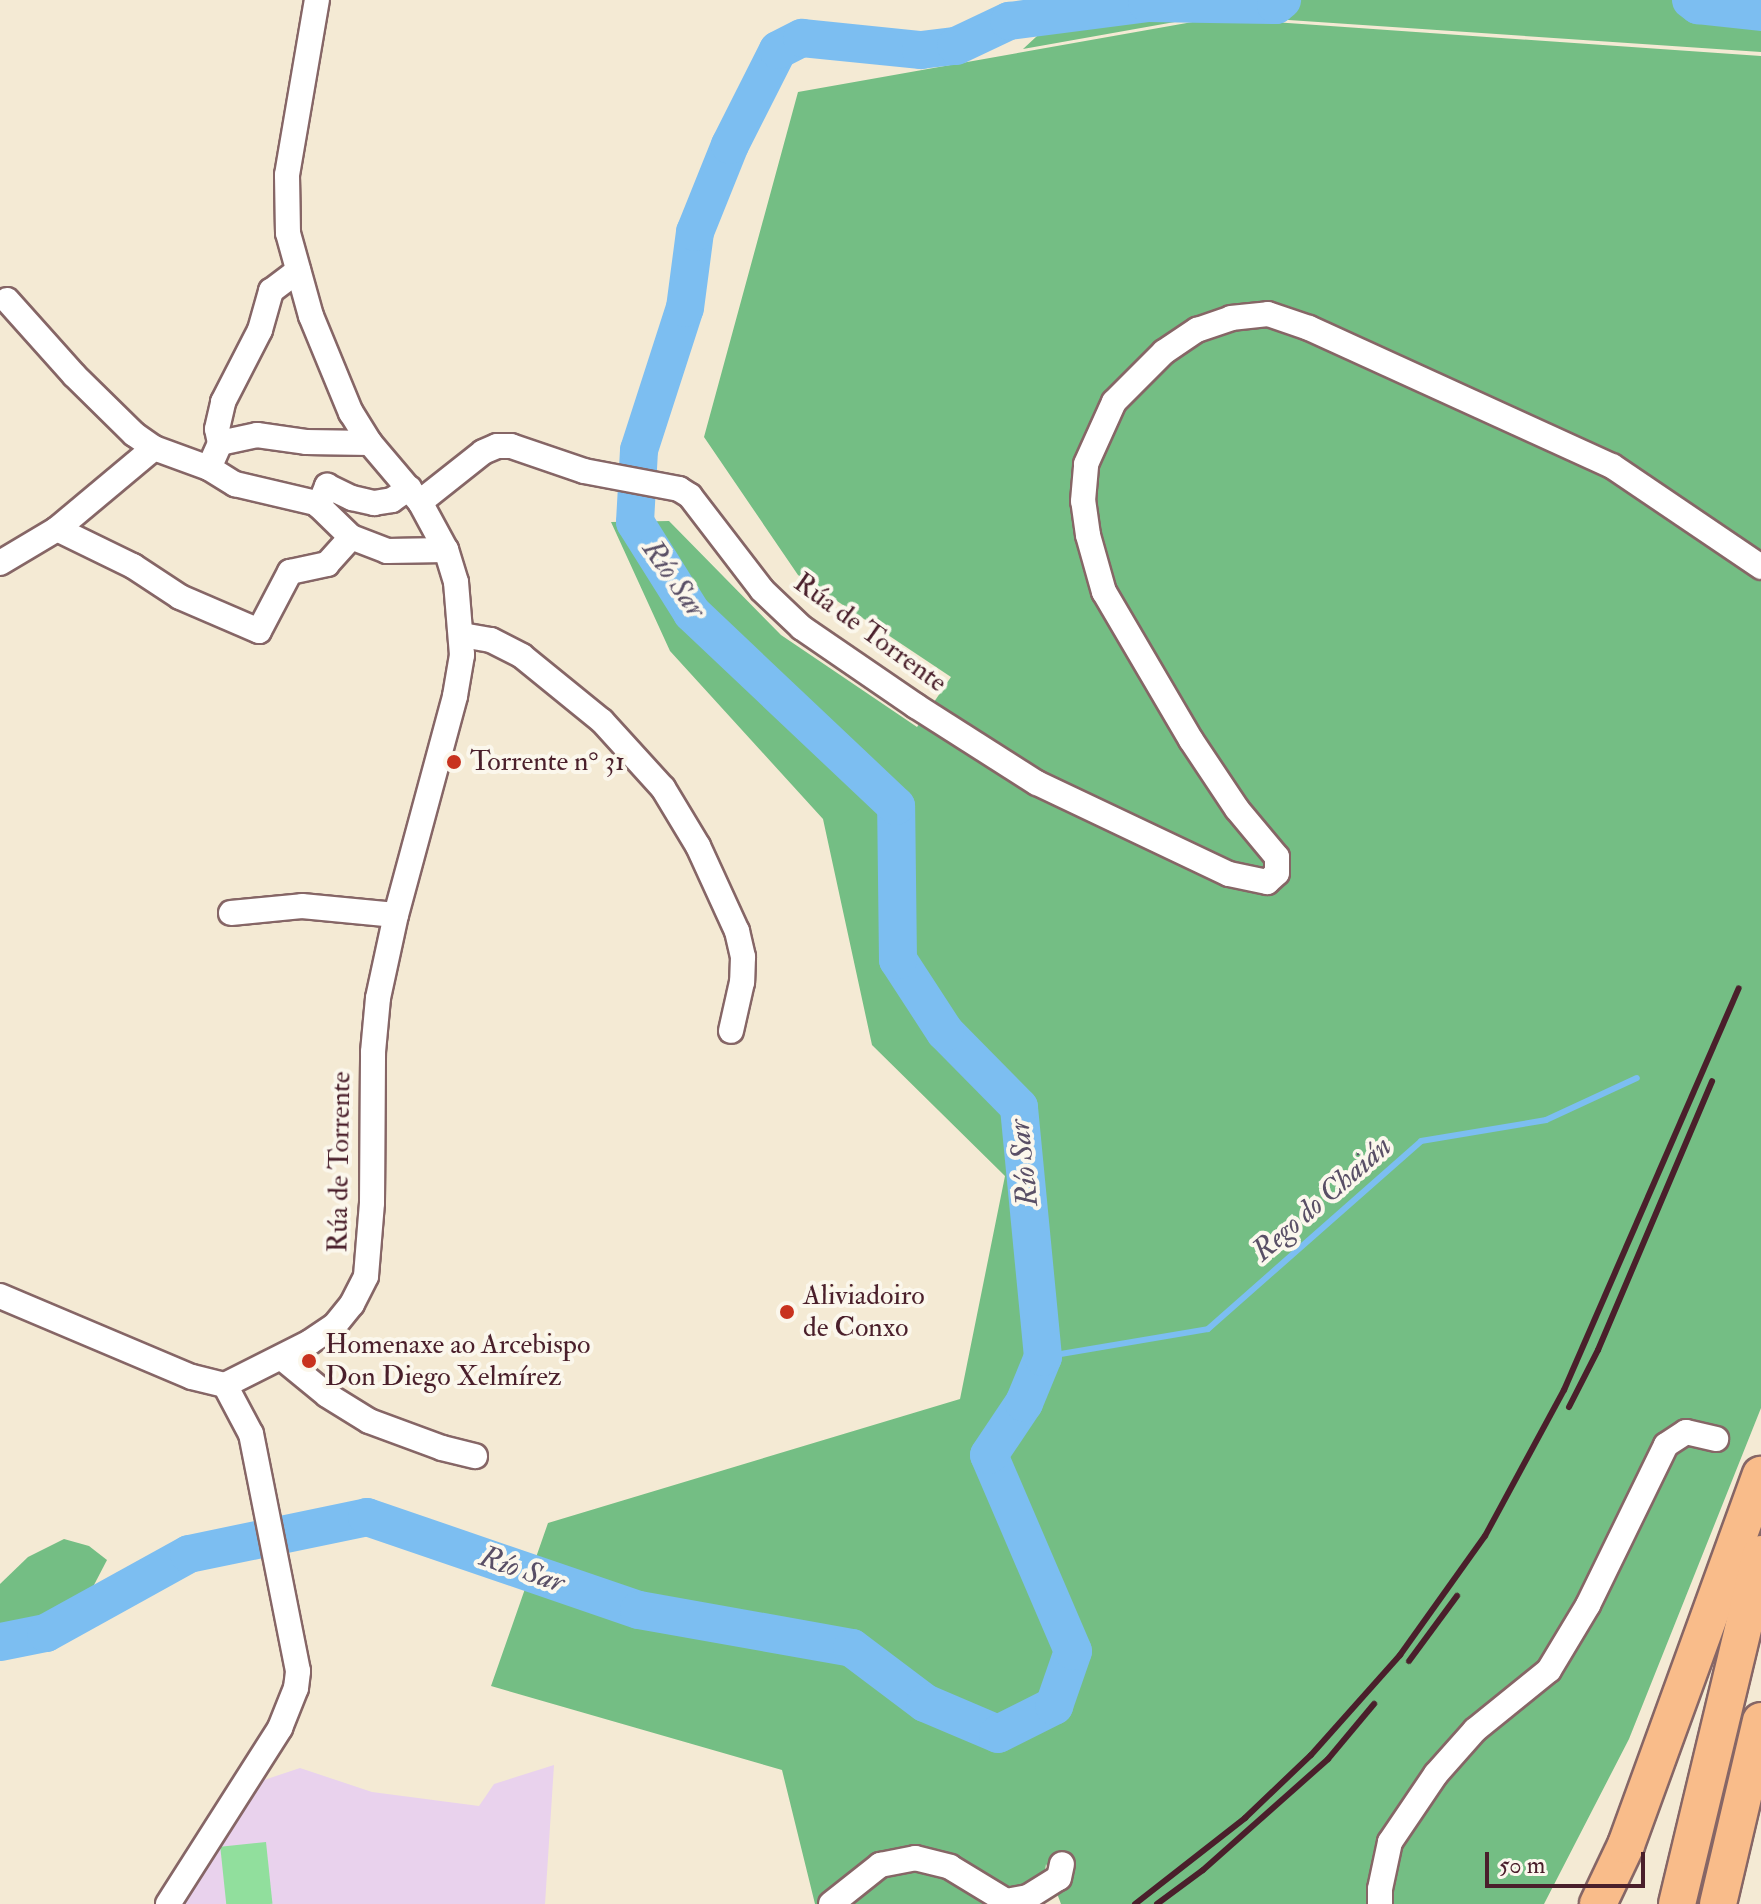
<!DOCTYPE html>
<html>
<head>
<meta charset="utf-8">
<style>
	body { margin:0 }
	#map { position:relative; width:1761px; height:1904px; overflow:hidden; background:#f4ead4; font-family:"IM FELL Double Pica",serif }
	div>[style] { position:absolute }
	.built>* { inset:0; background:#e9d2ed }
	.green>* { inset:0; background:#91df9d; transform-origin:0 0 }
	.forest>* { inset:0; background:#74be84 }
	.stream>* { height:6px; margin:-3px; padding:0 3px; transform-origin:3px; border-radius:3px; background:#7cbef1 }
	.river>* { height:38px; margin:-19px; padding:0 19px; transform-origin:19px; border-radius:19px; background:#7cbef1 }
	.roads { filter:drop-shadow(2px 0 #866666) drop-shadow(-2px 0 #866666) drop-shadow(0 2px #866666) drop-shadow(0 -2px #866666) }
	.minor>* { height:24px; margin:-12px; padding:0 12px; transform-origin:12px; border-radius:12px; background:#fff }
	.highway>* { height:36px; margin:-18px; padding:0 18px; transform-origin:18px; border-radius:18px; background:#f9bc8a }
	.rail>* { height:6px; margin:-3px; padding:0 3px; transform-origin:3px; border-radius:3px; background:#4a1f2b }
	.dots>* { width:22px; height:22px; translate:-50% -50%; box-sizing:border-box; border:4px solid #fbf7ec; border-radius:50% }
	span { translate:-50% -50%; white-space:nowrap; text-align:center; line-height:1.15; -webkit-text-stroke:8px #fbf7ec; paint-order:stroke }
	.street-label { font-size:28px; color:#4a1f2b }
	.poi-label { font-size:28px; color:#4a1f2b }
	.left { translate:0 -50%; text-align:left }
	.water-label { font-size:30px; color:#594f66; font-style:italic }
	.scale { position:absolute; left:1485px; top:1852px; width:160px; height:36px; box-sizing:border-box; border:4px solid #4a1f2b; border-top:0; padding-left:10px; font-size:24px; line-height:28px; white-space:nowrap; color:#4a1f2b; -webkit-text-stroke:6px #fbf7ec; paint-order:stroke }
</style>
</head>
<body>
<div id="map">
	<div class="built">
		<div style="clip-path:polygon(554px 1765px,545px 1904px,184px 1904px,261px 1781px,300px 1768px,372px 1792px,479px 1806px,494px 1784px)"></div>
	</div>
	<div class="green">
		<div style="left:266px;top:1842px;width:62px;height:46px;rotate:84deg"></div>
	</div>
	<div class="forest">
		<div style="clip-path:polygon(1076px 0,1761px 0,1761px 52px,1214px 15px,1023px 49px)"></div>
		<div style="clip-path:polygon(1215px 18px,1761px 56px,1761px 1408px,1629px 1739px,1544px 1904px,1061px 1904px,1046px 1864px,1040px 1904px,815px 1904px,782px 1770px,491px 1686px,548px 1523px,960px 1399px,1005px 1176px,872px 1045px,823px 819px,670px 651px,611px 522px,669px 521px,781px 635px,917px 727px,951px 677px,798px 575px,704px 437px,798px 92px)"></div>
		<div style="clip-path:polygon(64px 1539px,89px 1546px,107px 1560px,82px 1608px,38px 1627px,0 1633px,0 1584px,28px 1557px)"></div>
	</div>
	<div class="stream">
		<div style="left:1043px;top:1357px;width:167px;rotate:-9.6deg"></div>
		<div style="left:1208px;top:1329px;width:284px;rotate:-41.4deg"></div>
		<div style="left:1421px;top:1141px;width:127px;rotate:-9.5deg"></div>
		<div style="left:1546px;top:1120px;width:100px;rotate:-24.8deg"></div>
	</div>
	<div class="river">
		<div style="left:1691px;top:0;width:9px;rotate:36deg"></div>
		<div style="left:1698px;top:5px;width:63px;rotate:6.3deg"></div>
		<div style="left:0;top:1642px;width:47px;rotate:-11.1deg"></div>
		<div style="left:46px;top:1633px;width:163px;rotate:-28.9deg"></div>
		<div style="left:189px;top:1554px;width:182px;rotate:-11.7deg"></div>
		<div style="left:367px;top:1517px;width:287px;rotate:18.9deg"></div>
		<div style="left:639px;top:1610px;width:216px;rotate:10.1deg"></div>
		<div style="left:852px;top:1648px;width:91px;rotate:37deg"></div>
		<div style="left:925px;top:1703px;width:79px;rotate:23deg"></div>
		<div style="left:998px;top:1734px;width:63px;rotate:-26.6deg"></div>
		<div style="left:1054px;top:1706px;width:58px;rotate:-70.9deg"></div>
		<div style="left:1073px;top:1651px;width:213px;rotate:-113.2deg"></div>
		<div style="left:989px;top:1455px;width:63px;rotate:-56.1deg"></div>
		<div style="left:1024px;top:1403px;width:50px;rotate:-67.6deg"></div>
		<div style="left:1043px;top:1357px;width:251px;rotate:-95.5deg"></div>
		<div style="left:1019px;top:1107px;width:105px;rotate:-134.6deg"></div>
		<div style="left:945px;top:1032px;width:86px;rotate:-123.1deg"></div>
		<div style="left:898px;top:960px;width:154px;rotate:-90.7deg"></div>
		<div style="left:896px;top:806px;width:281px;rotate:-136.6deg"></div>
		<div style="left:692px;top:613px;width:107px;rotate:-122.1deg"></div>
		<div style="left:635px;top:522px;width:72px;rotate:-86.8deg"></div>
		<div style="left:639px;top:450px;width:149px;rotate:-72.1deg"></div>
		<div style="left:685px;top:308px;width:77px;rotate:-82.5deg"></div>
		<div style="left:695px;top:232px;width:94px;rotate:-68.1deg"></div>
		<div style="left:730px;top:145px;width:106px;rotate:-63.2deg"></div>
		<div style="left:778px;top:50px;width:27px;rotate:-27deg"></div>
		<div style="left:802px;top:38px;width:120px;rotate:5.8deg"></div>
		<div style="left:921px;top:50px;width:35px;rotate:-7deg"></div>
		<div style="left:956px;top:46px;width:59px;rotate:-25.3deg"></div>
		<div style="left:1009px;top:21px;width:139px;rotate:-7.4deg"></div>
		<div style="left:1147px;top:3px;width:129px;rotate:0.9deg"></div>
		<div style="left:1276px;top:5px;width:8px;rotate:-40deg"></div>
	</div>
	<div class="roads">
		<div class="minor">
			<div style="left:7px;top:300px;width:101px;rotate:48.2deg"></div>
			<div style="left:74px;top:375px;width:84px;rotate:44.5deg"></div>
			<div style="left:134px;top:434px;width:24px;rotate:35deg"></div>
			<div style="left:154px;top:448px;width:59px;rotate:20deg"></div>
			<div style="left:209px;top:468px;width:27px;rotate:-66deg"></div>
			<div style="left:220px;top:443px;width:14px;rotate:-102deg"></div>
			<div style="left:217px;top:429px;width:28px;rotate:-77deg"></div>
			<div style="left:223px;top:402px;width:81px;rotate:-62.8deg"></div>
			<div style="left:260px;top:330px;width:41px;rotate:-74.2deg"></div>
			<div style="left:271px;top:291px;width:34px;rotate:-37deg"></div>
			<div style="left:220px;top:443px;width:38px;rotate:-12deg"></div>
			<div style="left:257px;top:435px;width:49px;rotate:8.1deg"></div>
			<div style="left:306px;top:442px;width:64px;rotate:0.9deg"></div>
			<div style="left:209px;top:468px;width:31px;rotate:32deg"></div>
			<div style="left:235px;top:484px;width:83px;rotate:13.2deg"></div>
			<div style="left:316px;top:503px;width:49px;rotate:44.2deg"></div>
			<div style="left:351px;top:537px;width:39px;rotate:21deg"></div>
			<div style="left:387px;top:551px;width:59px;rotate:-1deg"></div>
			<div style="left:420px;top:502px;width:80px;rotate:-38.4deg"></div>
			<div style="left:483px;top:452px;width:15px;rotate:-23deg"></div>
			<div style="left:497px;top:446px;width:14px"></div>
			<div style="left:511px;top:446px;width:77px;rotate:18.9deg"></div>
			<div style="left:584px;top:471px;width:97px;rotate:10.7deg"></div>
			<div style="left:679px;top:489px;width:13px;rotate:32deg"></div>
			<div style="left:690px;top:496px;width:118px;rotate:52.5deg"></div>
			<div style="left:762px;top:590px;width:55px;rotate:43.5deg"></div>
			<div style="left:802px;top:628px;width:138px;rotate:34.4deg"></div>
			<div style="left:916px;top:706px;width:143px;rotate:32.5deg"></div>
			<div style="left:1037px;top:783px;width:212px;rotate:25.4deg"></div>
			<div style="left:1229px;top:874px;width:39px;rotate:12deg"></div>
			<div style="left:1267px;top:882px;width:13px;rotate:-42deg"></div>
			<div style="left:1277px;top:873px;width:16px;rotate:-90deg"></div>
			<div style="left:1277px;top:857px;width:62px;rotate:-129.8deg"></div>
			<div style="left:1237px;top:809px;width:83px;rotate:-123.7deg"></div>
			<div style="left:1191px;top:740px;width:172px;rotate:-120.4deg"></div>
			<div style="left:1104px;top:592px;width:59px;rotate:-105.7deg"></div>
			<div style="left:1088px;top:535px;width:34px;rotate:-98deg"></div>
			<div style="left:1083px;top:501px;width:37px;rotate:-85deg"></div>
			<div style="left:1086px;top:464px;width:68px;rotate:-65.7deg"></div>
			<div style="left:1114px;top:402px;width:71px;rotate:-45deg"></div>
			<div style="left:1164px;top:352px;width:40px;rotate:-34deg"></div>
			<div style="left:1197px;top:330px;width:36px;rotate:-19deg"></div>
			<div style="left:1231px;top:318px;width:37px;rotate:-6deg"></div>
			<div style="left:1268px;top:314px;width:43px;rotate:18.9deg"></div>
			<div style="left:1309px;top:328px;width:333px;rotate:24.5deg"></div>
			<div style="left:1612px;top:466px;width:180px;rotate:34.1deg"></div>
			<div style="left:319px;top:506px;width:22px;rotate:-68deg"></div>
			<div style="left:327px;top:486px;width:28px;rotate:26deg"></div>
			<div style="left:352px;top:498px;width:23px;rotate:13deg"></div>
			<div style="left:374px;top:503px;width:18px;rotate:-9deg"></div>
			<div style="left:392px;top:500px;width:21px;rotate:-35deg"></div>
			<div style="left:57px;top:529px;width:85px;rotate:26deg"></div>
			<div style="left:133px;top:566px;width:56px;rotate:33.4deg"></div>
			<div style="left:180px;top:597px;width:86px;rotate:23.3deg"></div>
			<div style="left:259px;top:631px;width:67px;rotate:-62.3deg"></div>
			<div style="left:290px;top:572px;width:38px;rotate:-12deg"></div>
			<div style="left:327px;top:564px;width:36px;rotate:-48deg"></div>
			<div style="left:0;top:563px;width:66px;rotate:-30.8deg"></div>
			<div style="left:57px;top:529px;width:126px;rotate:-39.9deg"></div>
			<div style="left:462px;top:635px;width:29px;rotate:10deg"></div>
			<div style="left:491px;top:640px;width:35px;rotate:27deg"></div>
			<div style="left:522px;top:656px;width:103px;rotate:39.1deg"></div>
			<div style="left:602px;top:721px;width:91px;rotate:47.7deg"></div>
			<div style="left:663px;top:788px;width:68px;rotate:58.9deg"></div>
			<div style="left:698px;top:846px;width:94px;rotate:65.4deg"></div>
			<div style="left:737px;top:931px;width:27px;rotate:77deg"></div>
			<div style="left:743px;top:957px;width:25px;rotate:92deg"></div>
			<div style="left:742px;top:982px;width:50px;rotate:102.7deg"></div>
			<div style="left:231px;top:913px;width:71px;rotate:-5.6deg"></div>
			<div style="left:302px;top:906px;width:94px;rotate:5.5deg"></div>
			<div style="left:0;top:1296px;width:208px;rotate:22.9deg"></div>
			<div style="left:192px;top:1377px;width:34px;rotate:14deg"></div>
			<div style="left:282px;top:1358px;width:58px;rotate:39.4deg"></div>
			<div style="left:327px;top:1395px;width:49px;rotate:31.8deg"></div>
			<div style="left:369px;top:1421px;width:78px;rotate:20.3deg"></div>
			<div style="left:442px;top:1448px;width:34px;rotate:14deg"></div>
			<div style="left:225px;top:1385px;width:95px;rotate:-26.8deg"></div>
			<div style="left:310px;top:1342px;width:30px;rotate:-34deg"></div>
			<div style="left:335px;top:1325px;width:27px;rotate:-51deg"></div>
			<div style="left:352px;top:1304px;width:31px;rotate:-63deg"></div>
			<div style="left:366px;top:1276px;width:73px;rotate:-85.3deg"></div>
			<div style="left:372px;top:1203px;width:151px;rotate:-89.6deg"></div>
			<div style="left:373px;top:1052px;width:54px;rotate:-84.7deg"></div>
			<div style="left:378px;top:998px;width:85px;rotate:-77.8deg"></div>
			<div style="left:396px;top:915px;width:227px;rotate:-74.9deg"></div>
			<div style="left:455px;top:696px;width:42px;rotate:-80.3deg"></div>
			<div style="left:462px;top:655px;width:73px;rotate:-94.7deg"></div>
			<div style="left:456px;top:582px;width:34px;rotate:-107deg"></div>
			<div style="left:446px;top:550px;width:55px;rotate:-118.4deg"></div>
			<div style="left:420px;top:502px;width:77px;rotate:-130.3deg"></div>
			<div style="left:370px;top:443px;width:36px;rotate:-122deg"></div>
			<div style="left:351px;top:413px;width:105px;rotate:-112.4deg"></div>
			<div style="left:311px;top:316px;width:86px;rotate:-105.5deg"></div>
			<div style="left:288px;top:233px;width:58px;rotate:-91deg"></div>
			<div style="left:287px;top:175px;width:178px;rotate:-80.3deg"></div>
			<div style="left:168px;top:1904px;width:209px;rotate:-57.5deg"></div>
			<div style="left:280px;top:1728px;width:43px;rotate:-68.2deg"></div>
			<div style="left:296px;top:1688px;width:17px;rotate:-83deg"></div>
			<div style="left:298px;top:1671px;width:242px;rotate:-101.2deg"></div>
			<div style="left:251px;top:1434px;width:55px;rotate:-118deg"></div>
			<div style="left:831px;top:1904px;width:63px;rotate:-38.5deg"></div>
			<div style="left:880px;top:1865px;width:36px;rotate:-11deg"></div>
			<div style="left:915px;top:1858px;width:36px;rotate:14deg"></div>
			<div style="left:950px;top:1867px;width:66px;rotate:31.3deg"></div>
			<div style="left:1006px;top:1901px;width:22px;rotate:-10deg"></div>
			<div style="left:1028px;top:1897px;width:36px;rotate:-32deg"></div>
			<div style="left:1059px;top:1878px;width:14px;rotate:-78deg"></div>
			<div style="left:1380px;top:1904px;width:15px;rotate:-90deg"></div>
			<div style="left:1380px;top:1889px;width:48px;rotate:-78deg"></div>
			<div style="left:1390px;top:1842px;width:82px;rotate:-55.9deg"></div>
			<div style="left:1436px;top:1774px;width:59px;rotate:-48.4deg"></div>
			<div style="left:1475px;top:1730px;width:95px;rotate:-39deg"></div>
			<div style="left:1549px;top:1670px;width:76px;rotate:-59deg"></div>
			<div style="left:1588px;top:1605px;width:178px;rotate:-64deg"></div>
			<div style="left:1666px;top:1445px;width:24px;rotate:-33deg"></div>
			<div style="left:1686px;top:1432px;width:31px;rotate:13deg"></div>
		</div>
		<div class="highway">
			<div style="left:1598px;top:1904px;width:65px;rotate:-64.6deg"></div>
			<div style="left:1626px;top:1845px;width:394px;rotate:-70deg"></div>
			<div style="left:1677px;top:1904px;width:360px;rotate:-76.5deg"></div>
			<div style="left:1718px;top:1904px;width:188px;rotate:-76.8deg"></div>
		</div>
	</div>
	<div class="rail">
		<div style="left:1569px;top:1407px;width:64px;rotate:-63deg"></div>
		<div style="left:1598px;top:1350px;width:292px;rotate:-67deg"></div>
		<div style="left:1409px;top:1661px;width:81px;rotate:-53.6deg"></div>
		<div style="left:1135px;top:1904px;width:140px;rotate:-38deg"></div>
		<div style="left:1245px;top:1818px;width:91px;rotate:-43.7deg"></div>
		<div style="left:1311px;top:1755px;width:134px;rotate:-48.3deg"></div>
		<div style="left:1400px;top:1655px;width:146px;rotate:-54.5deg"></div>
		<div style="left:1485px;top:1536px;width:166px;rotate:-61.6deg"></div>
		<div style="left:1564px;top:1390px;width:438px;rotate:-66.5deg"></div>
		<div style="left:1157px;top:1904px;width:57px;rotate:-36.5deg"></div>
		<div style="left:1203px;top:1870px;width:167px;rotate:-41.6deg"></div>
		<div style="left:1328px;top:1759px;width:72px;rotate:-50.1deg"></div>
	</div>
	<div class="dots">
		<div style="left:454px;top:762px;background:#c8321e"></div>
		<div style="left:787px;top:1312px;background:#c8321e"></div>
		<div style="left:309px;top:1361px;background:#c8321e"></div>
	</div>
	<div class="street-label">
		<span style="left:870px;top:633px;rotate:36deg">Rúa de Torrente</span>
		<span style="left:340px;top:1162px;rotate:-89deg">Rúa de Torrente</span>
	</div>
	<div class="poi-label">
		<span class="left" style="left:470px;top:762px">Torrente n° 31</span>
		<span class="left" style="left:803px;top:1312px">Aliviadoiro<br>de Conxo</span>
		<span class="left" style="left:325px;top:1361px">Homenaxe ao Arcebispo<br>Don Diego Xelmírez</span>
	</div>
	<div class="water-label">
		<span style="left:674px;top:579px;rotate:55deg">Río Sar</span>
		<span style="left:1024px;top:1163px;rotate:-96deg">Río Sar</span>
		<span style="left:1322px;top:1199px;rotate:-41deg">Rego do Chaián</span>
		<span style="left:522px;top:1570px;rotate:19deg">Río Sar</span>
	</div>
	<div class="scale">50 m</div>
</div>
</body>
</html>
